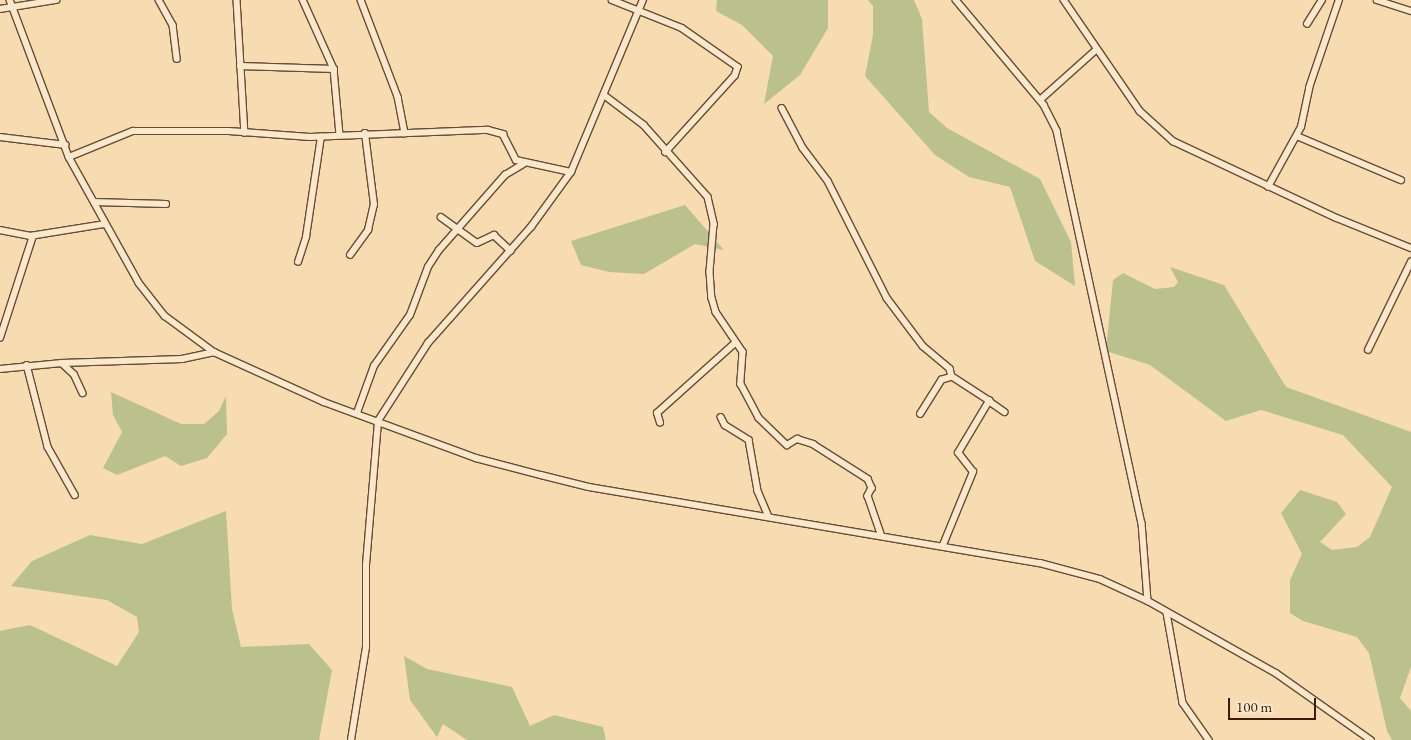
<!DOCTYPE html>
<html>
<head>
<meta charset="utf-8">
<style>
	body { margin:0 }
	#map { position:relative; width:1411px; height:740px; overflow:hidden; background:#f6dcb0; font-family:"EB Garamond",serif }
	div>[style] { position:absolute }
	.green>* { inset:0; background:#bac18d }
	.roads { filter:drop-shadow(1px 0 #6a4b32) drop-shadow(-1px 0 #6a4b32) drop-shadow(0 1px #6a4b32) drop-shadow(0 -1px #6a4b32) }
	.street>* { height:5.5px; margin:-2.75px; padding:0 2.75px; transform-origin:2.75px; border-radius:2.75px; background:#f9e8cc }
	span { translate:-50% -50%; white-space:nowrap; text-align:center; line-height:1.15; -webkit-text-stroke:4px #f9e8cc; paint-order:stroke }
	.scale { position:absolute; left:1228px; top:698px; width:88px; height:22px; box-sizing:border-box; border:2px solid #3b1b08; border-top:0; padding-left:6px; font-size:15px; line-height:18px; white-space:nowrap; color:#3b1b08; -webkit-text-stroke:4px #f9e8cc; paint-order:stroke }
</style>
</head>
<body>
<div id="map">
	<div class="green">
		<div style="clip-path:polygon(717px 0,828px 0,828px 28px,800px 75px,764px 104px,773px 56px,742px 25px,716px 11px)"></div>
		<div style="clip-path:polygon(868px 0,914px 0,922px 19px,929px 112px,947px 128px,1040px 179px,1071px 242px,1075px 286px,1035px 261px,1010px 187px,969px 177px,935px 155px,865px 76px,873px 35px,873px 6px)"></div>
		<div style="clip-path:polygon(685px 205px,724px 250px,695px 244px,644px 274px,609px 272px,581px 265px,571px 241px)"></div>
		<div style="clip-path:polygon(1170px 267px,1224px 285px,1286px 387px,1411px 432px,1411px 667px,1400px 698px,1411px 711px,1411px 740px,1392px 740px,1387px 731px,1369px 653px,1357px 637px,1303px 621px,1290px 613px,1290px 580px,1302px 554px,1281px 513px,1300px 490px,1337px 502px,1346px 514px,1320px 542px,1332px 550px,1357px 547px,1370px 537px,1392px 487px,1343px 435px,1261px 410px,1226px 421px,1150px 365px,1106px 351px,1113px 280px,1123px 273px,1155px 289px,1174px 287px,1178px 282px)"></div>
		<div style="clip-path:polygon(111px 392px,181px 424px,204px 424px,219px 411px,226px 396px,227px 434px,207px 458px,181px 466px,165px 456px,117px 475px,103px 468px,122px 432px,113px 415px)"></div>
		<div style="clip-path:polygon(226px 511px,232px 609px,241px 647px,309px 644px,332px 670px,319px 740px,0 740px,0 631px,30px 625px,117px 666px,139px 632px,137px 617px,107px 600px,11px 586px,32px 561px,90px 535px,142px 544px)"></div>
		<div style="clip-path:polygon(404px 656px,427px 669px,512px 687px,530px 726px,554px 715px,603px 727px,606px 740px,467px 740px,443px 724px,437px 737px,410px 700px)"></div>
	</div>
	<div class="roads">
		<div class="street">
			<div style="left:10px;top:0;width:168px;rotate:69.4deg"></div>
			<div style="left:69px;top:157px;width:144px;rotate:60.9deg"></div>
			<div style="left:139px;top:283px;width:42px;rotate:51.8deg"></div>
			<div style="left:165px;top:316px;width:61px;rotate:36.3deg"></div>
			<div style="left:214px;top:352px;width:121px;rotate:24.4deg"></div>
			<div style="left:324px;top:402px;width:162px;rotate:20.2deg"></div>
			<div style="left:476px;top:458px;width:67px;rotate:14.7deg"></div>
			<div style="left:541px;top:475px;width:49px;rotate:14deg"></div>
			<div style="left:589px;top:487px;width:457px;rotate:9.6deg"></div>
			<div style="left:1040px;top:563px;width:62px;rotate:14.9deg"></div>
			<div style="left:1100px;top:579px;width:53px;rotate:24.6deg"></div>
			<div style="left:1148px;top:601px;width:147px;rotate:29.4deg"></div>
			<div style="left:1276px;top:673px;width:116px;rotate:35.2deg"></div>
			<div style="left:159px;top:0;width:29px;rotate:61deg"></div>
			<div style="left:173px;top:25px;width:34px;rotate:83deg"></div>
			<div style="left:237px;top:0;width:133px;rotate:86.6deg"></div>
			<div style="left:303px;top:0;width:76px;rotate:65.8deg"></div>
			<div style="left:334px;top:69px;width:66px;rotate:84.8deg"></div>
			<div style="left:361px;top:0;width:104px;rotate:69.1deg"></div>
			<div style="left:398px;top:97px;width:37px;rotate:79deg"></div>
			<div style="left:612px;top:0;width:75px;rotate:21.8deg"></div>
			<div style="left:682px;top:28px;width:68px;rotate:34.9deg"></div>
			<div style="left:738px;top:67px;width:9px;rotate:108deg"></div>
			<div style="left:735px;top:76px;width:103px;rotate:132.2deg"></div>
			<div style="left:956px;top:0;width:137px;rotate:50deg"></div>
			<div style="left:1044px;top:105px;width:29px;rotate:63deg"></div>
			<div style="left:1057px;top:131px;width:401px;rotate:77.8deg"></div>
			<div style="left:1142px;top:523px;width:78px;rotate:85.6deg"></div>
			<div style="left:1064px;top:0;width:135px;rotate:55.6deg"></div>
			<div style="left:1140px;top:111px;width:45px;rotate:42.3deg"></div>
			<div style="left:1173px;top:141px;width:181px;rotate:25.2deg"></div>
			<div style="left:1337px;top:218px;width:80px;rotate:22.1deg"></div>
			<div style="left:1377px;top:0;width:36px;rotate:18deg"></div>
			<div style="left:0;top:9px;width:57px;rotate:-9.1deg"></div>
			<div style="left:1307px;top:24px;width:28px;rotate:-58deg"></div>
			<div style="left:240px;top:66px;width:94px;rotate:1.8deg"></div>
			<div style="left:604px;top:95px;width:50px;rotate:36.9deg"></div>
			<div style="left:644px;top:125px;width:96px;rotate:48.4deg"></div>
			<div style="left:708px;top:197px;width:28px;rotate:77deg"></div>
			<div style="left:714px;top:224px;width:48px;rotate:94.8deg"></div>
			<div style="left:710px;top:272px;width:26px;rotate:86deg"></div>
			<div style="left:712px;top:298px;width:15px;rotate:74deg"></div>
			<div style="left:716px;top:312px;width:48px;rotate:56deg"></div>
			<div style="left:743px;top:352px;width:32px;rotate:94deg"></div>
			<div style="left:741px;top:384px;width:38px;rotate:62deg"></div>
			<div style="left:759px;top:418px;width:39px;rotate:44deg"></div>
			<div style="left:787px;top:445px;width:12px;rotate:-31deg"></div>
			<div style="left:797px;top:439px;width:17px;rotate:17deg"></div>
			<div style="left:813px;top:444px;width:65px;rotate:32.5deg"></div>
			<div style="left:868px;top:479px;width:10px;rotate:66deg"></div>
			<div style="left:872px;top:488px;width:9px;rotate:117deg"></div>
			<div style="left:868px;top:496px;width:39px;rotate:71deg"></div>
			<div style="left:1040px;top:100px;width:75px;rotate:-41.8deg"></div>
			<div style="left:782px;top:108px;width:45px;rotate:62.3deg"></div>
			<div style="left:803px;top:148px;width:41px;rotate:52.9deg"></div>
			<div style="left:828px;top:181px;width:131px;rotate:63.2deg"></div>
			<div style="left:887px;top:298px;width:60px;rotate:53.1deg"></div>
			<div style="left:923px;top:346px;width:35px;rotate:40deg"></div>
			<div style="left:950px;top:369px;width:8px;rotate:76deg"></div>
			<div style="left:952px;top:377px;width:10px;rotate:163deg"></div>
			<div style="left:942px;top:380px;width:40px;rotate:122deg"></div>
			<div style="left:1297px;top:136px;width:113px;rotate:22.9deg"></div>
			<div style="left:0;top:137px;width:66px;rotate:6.9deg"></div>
			<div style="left:69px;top:157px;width:69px;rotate:-22.1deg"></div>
			<div style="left:133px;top:131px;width:96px"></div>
			<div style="left:229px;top:131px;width:81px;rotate:4.2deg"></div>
			<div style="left:310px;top:137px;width:178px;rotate:-2.3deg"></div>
			<div style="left:488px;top:130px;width:16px;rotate:15deg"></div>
			<div style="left:503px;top:134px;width:29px;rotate:63deg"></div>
			<div style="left:516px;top:160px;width:56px;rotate:12.3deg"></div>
			<div style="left:1268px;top:187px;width:68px;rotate:-61.2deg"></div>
			<div style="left:1301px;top:127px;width:40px;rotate:-78deg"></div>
			<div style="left:1309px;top:88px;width:93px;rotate:-71.2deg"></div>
			<div style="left:94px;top:202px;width:72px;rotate:1.6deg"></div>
			<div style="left:441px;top:217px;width:44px;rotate:35.8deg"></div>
			<div style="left:477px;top:243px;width:19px;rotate:-25deg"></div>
			<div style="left:494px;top:235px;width:23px;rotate:43deg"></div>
			<div style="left:0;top:230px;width:31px;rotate:11deg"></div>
			<div style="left:30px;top:236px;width:76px;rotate:-9.1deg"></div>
			<div style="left:350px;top:255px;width:31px;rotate:-54deg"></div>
			<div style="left:368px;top:230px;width:26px;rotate:-77deg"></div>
			<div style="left:374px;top:205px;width:72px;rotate:-97.2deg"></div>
			<div style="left:298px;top:262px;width:26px;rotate:-72deg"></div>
			<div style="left:306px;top:237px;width:101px;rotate:-81.5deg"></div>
			<div style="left:0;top:338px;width:107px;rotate:-72.1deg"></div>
			<div style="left:1368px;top:350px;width:98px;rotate:-64deg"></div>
			<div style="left:62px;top:363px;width:16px;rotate:43deg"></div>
			<div style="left:74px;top:374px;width:21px;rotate:65deg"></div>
			<div style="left:27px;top:365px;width:85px;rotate:75.6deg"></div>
			<div style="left:48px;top:447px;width:55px;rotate:60.6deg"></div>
			<div style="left:0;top:369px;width:62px;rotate:-5.5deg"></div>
			<div style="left:62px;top:363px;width:120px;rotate:-1.9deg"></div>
			<div style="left:182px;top:359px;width:33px;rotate:-12deg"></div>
			<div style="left:989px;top:401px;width:19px;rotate:35deg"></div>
			<div style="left:357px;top:413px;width:50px;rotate:-70.1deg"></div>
			<div style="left:374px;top:366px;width:62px;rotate:-54.8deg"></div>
			<div style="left:410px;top:315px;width:51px;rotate:-69.4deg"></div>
			<div style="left:428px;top:267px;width:20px;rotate:-57deg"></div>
			<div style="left:439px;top:250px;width:100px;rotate:-48.7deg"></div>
			<div style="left:505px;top:175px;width:21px;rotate:-31deg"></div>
			<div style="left:721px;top:417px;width:9px;rotate:63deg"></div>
			<div style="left:725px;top:425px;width:28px;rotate:32deg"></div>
			<div style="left:749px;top:440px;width:52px;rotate:80deg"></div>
			<div style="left:758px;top:491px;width:28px;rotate:67deg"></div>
			<div style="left:660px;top:423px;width:10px;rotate:-107deg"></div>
			<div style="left:657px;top:413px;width:105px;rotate:-41.9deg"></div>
			<div style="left:943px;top:545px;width:79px;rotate:-67.7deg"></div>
			<div style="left:973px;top:472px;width:24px;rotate:-128deg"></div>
			<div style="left:958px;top:453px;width:61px;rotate:-59.2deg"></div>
			<div style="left:989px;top:401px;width:44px;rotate:-147deg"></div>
			<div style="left:1167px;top:613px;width:91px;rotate:79.9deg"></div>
			<div style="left:1183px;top:703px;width:45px;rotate:54.9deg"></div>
			<div style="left:351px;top:740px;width:94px;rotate:-80.8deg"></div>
			<div style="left:366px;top:647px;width:82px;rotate:-90deg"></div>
			<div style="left:366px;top:565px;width:144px;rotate:-85.2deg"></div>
			<div style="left:378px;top:421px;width:93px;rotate:-57.3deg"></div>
			<div style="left:428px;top:343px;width:155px;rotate:-48.4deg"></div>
			<div style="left:531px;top:227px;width:68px;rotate:-54deg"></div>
			<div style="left:571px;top:172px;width:186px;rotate:-67.3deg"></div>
		</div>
	</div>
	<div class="scale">100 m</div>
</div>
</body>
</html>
